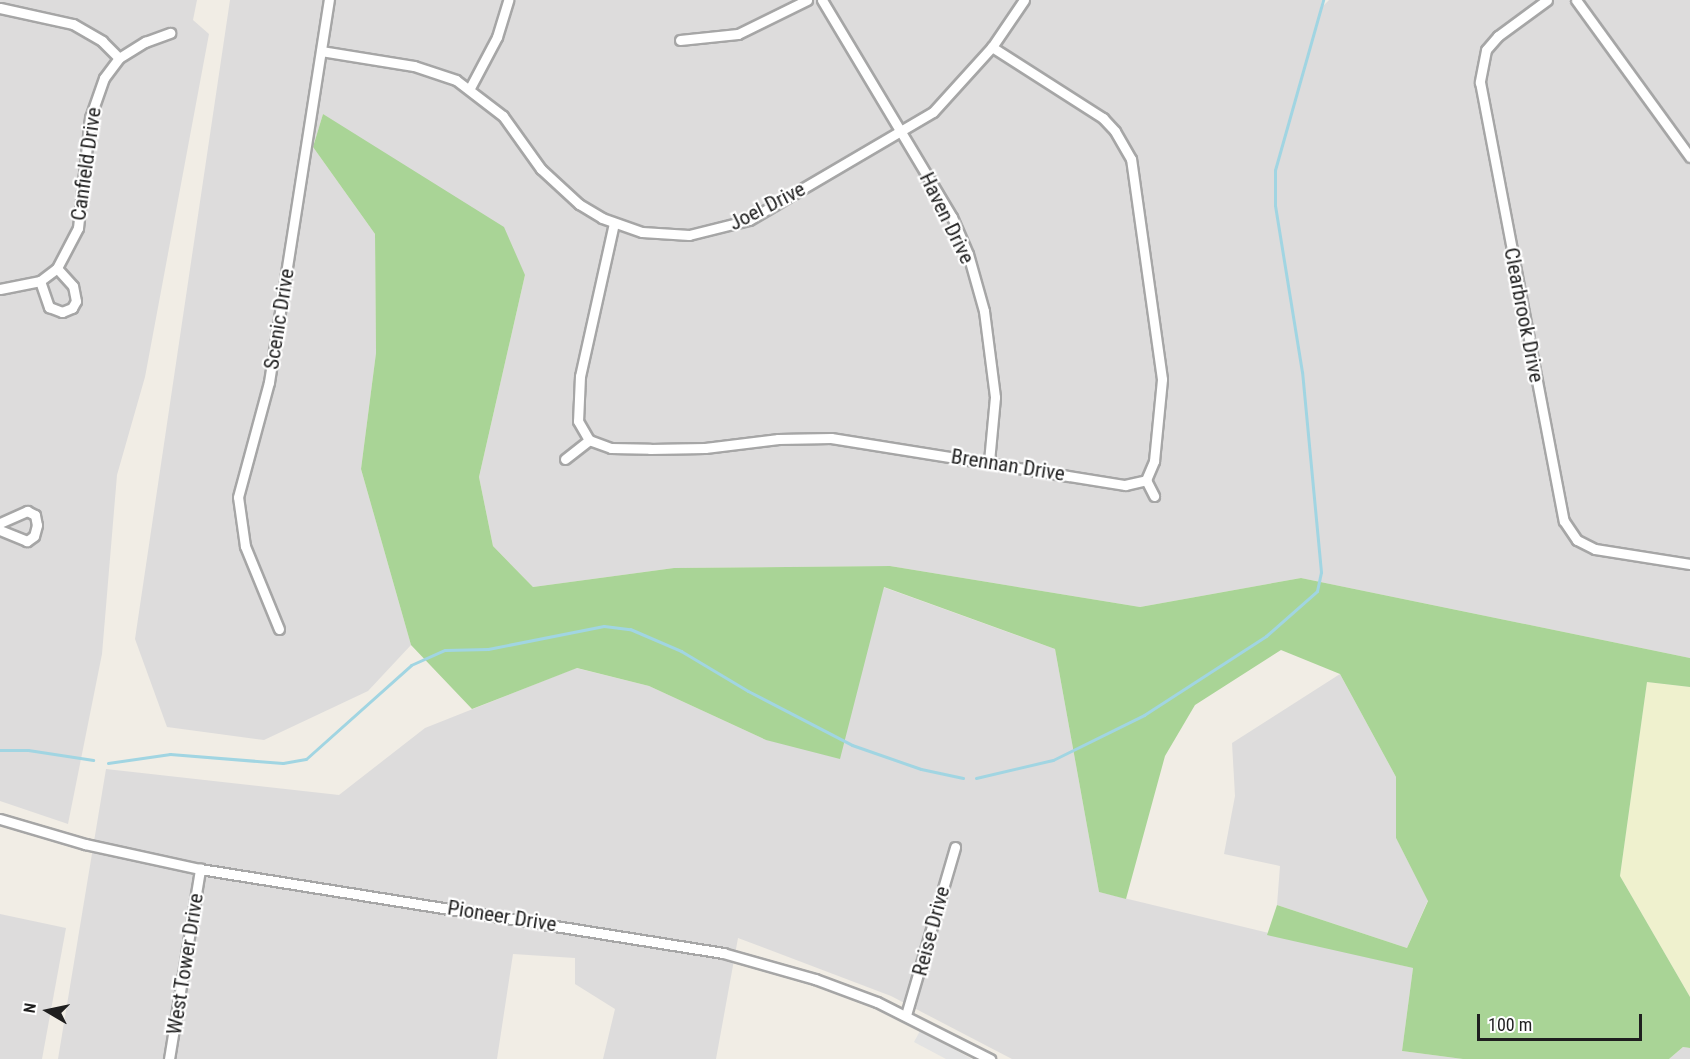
<!DOCTYPE html>
<html>
<head>
<meta charset="utf-8">
<style>
	body { margin:0 }
	#map { position:relative; width:1690px; height:1059px; overflow:hidden; background:#f1ede5; font-family:"Roboto Condensed",sans-serif }
	div>[style] { position:absolute }
	.residential>* { inset:0; background:#dddcdc }
	.farmland>* { inset:0; background:#eff1ce }
	.forest>* { inset:0; background:#a9d496 }
	.parking>* { inset:0; background:#e3e3e3 }
	.stream>* { height:3px; margin:-1.5px; padding:0 1.5px; transform-origin:1.5px; border-radius:1.5px; background:#a1d5e2 }
	.roads { filter:drop-shadow(2px 0 #a6a6a6) drop-shadow(-2px 0 #a6a6a6) drop-shadow(0 2px #a6a6a6) drop-shadow(0 -2px #a6a6a6) }
	.minor>* { height:9px; margin:-4.5px; padding:0 4.5px; transform-origin:4.5px; border-radius:4.5px; background:#fff }
	span { translate:-50% -50%; white-space:nowrap; text-align:center; line-height:1.15; -webkit-text-stroke:4.5px #fff; paint-order:stroke }
	.street-label { font-size:21px; color:#1f1f1f }
	.north { position:absolute; left:18px; top:981px; width:60px; height:60px; -webkit-text-stroke:4px #fff; paint-order:stroke; rotate:279deg; font-size:16px; font-weight:700; line-height:24px; text-align:center; color:#1f1f1f }
	.north::after { content:''; display:block; margin:auto; width:21px; height:27px; background:#1f1f1f; clip-path:polygon(50% 0,100% 100%,50% 72%,0 100%) }
	.scale { position:absolute; left:1477px; top:1014px; width:165px; height:27px; box-sizing:border-box; border:3px solid #1f1f1f; border-top:0; padding-left:8px; font-size:18px; line-height:21px; white-space:nowrap; color:#1f1f1f; -webkit-text-stroke:4px #fff; paint-order:stroke }
</style>
</head>
<body>
<div id="map">
	<div class="residential">
		<div style="clip-path:polygon(0 0,197px 0,193px 20px,209px 34px,145px 377px,117px 475px,102px 654px,68px 824px,0 801px)"></div>
		<div style="clip-path:polygon(230px 0,1322px 0,1320px 9px,1329px 0,1690px 0,1690px 658px,1301px 578px,1140px 607px,890px 566px,674px 568px,533px 587px,493px 546px,479px 477px,525px 275px,323px 114px,313px 147px,375px 234px,376px 353px,361px 469px,411px 645px,368px 691px,264px 740px,167px 727px,135px 639px)"></div>
		<div style="clip-path:polygon(883px 587px,1055px 649px,1099px 892px,1413px 968px,1402px 1051px,1463px 1059px,1012px 1059px,891px 996px,738px 938px,716px 1059px,603px 1059px,615px 1009px,575px 984px,575px 958px,513px 954px,497px 1059px,58px 1059px,106px 769px,339px 795px,425px 728px,576px 668px,649px 686px,766px 740px)"></div>
		<div style="clip-path:polygon(1340px 674px,1396px 777px,1396px 838px,1428px 900px,1407px 948px,1277px 905px,1280px 866px,1224px 854px,1235px 796px,1232px 743px)"></div>
		<div style="clip-path:polygon(0 914px,66px 928px,42px 1059px,0 1059px)"></div>
		<div style="clip-path:polygon(1683px 1047px,1690px 1048px,1690px 1059px,1669px 1059px)"></div>
	</div>
	<div class="farmland">
		<div style="clip-path:polygon(1647px 682px,1690px 687px,1690px 997px,1620px 876px)"></div>
	</div>
	<div class="forest">
		<div style="clip-path:polygon(323px 114px,504px 227px,525px 275px,479px 477px,493px 546px,533px 587px,674px 568px,890px 566px,1140px 607px,1301px 578px,1690px 658px,1690px 687px,1647px 682px,1620px 876px,1690px 997px,1690px 1048px,1683px 1047px,1669px 1059px,1463px 1059px,1402px 1051px,1413px 968px,1267px 935px,1277px 905px,1407px 948px,1428px 901px,1396px 838px,1396px 777px,1340px 674px,1281px 650px,1195px 705px,1165px 756px,1126px 899px,1099px 892px,1055px 649px,884px 587px,840px 759px,766px 740px,649px 686px,577px 668px,472px 709px,411px 645px,361px 469px,376px 353px,375px 234px,313px 147px)"></div>
	</div>
	<div class="parking">
		<div style="clip-path:polygon(920px 1031px,972px 1059px,946px 1059px,914px 1042px)"></div>
	</div>
	<div class="stream">
		<div style="left:0;top:750px;width:28px"></div>
		<div style="left:28px;top:750px;width:66px;rotate:8.7deg"></div>
		<div style="left:108px;top:763px;width:63px;rotate:-8.3deg"></div>
		<div style="left:170px;top:754px;width:113px;rotate:4.6deg"></div>
		<div style="left:283px;top:763px;width:23px;rotate:-10deg"></div>
		<div style="left:306px;top:759px;width:141px;rotate:-41.8deg"></div>
		<div style="left:411px;top:665px;width:37px;rotate:-24deg"></div>
		<div style="left:445px;top:650px;width:43px;rotate:-1.3deg"></div>
		<div style="left:488px;top:649px;width:118px;rotate:-11.2deg"></div>
		<div style="left:604px;top:626px;width:26px;rotate:7deg"></div>
		<div style="left:630px;top:629px;width:56px;rotate:23.3deg"></div>
		<div style="left:681px;top:651px;width:78px;rotate:30.8deg"></div>
		<div style="left:748px;top:691px;width:117px;rotate:27.4deg"></div>
		<div style="left:852px;top:745px;width:73px;rotate:19.2deg"></div>
		<div style="left:921px;top:769px;width:43px;rotate:12.1deg"></div>
		<div style="left:976px;top:778px;width:79px;rotate:-13.2deg"></div>
		<div style="left:1053px;top:760px;width:102px;rotate:-26.3deg"></div>
		<div style="left:1144px;top:715px;width:145px;rotate:-32.9deg"></div>
		<div style="left:1266px;top:636px;width:68px;rotate:-41.4deg"></div>
		<div style="left:1317px;top:591px;width:19px;rotate:-78deg"></div>
		<div style="left:1321px;top:572px;width:201px;rotate:-95.4deg"></div>
		<div style="left:1302px;top:372px;width:169px;rotate:-99.2deg"></div>
		<div style="left:1275px;top:205px;width:35px;rotate:-90deg"></div>
		<div style="left:1275px;top:170px;width:177px;rotate:-74.2deg"></div>
	</div>
	<div class="roads">
		<div class="minor">
			<div style="left:822px;top:0;width:253px;rotate:59.1deg"></div>
			<div style="left:952px;top:217px;width:40px;rotate:66.6deg"></div>
			<div style="left:968px;top:254px;width:59px;rotate:74.3deg"></div>
			<div style="left:984px;top:311px;width:87px;rotate:82.7deg"></div>
			<div style="left:995px;top:397px;width:65px;rotate:95.3deg"></div>
			<div style="left:1547px;top:0;width:61px;rotate:143.7deg"></div>
			<div style="left:1498px;top:36px;width:18px;rotate:131deg"></div>
			<div style="left:1486px;top:50px;width:33px;rotate:101deg"></div>
			<div style="left:1480px;top:82px;width:447px;rotate:79.2deg"></div>
			<div style="left:1564px;top:521px;width:23px;rotate:56deg"></div>
			<div style="left:1577px;top:540px;width:20px;rotate:27deg"></div>
			<div style="left:1595px;top:549px;width:96px;rotate:9deg"></div>
			<div style="left:1576px;top:0;width:194px;rotate:54deg"></div>
			<div style="left:0;top:8px;width:75px;rotate:12.4deg"></div>
			<div style="left:73px;top:24px;width:34px;rotate:30deg"></div>
			<div style="left:102px;top:41px;width:24px;rotate:45deg"></div>
			<div style="left:680px;top:40px;width:58px;rotate:-5.9deg"></div>
			<div style="left:738px;top:34px;width:77px;rotate:-26.2deg"></div>
			<div style="left:321px;top:51px;width:94px;rotate:9.2deg"></div>
			<div style="left:414px;top:66px;width:44px;rotate:18.4deg"></div>
			<div style="left:456px;top:80px;width:59px;rotate:37.5deg"></div>
			<div style="left:503px;top:116px;width:65px;rotate:54.4deg"></div>
			<div style="left:541px;top:169px;width:52px;rotate:42.6deg"></div>
			<div style="left:579px;top:204px;width:27px;rotate:31deg"></div>
			<div style="left:602px;top:218px;width:42px;rotate:19.3deg"></div>
			<div style="left:642px;top:232px;width:47px;rotate:3.7deg"></div>
			<div style="left:689px;top:235px;width:62px;rotate:-14deg"></div>
			<div style="left:749px;top:220px;width:213px;rotate:-30.4deg"></div>
			<div style="left:933px;top:112px;width:88px;rotate:-47.8deg"></div>
			<div style="left:992px;top:47px;width:57px;rotate:-55.8deg"></div>
			<div style="left:470px;top:88px;width:58px;rotate:-62.1deg"></div>
			<div style="left:497px;top:37px;width:39px;rotate:-73deg"></div>
			<div style="left:614px;top:223px;width:157px;rotate:102.5deg"></div>
			<div style="left:580px;top:376px;width:45px;rotate:92.5deg"></div>
			<div style="left:578px;top:421px;width:22px;rotate:60deg"></div>
			<div style="left:589px;top:440px;width:23px;rotate:20deg"></div>
			<div style="left:611px;top:448px;width:39px;rotate:1deg"></div>
			<div style="left:650px;top:449px;width:55px;rotate:-1deg"></div>
			<div style="left:705px;top:448px;width:74px;rotate:-7deg"></div>
			<div style="left:778px;top:439px;width:53px;rotate:-1.1deg"></div>
			<div style="left:831px;top:438px;width:298px;rotate:9.1deg"></div>
			<div style="left:1125px;top:485px;width:22px;rotate:-13deg"></div>
			<div style="left:1146px;top:480px;width:21px;rotate:-67deg"></div>
			<div style="left:1154px;top:461px;width:82px;rotate:-84.4deg"></div>
			<div style="left:1162px;top:379px;width:222px;rotate:-98deg"></div>
			<div style="left:1131px;top:159px;width:32px;rotate:-120deg"></div>
			<div style="left:1115px;top:131px;width:18px;rotate:-133deg"></div>
			<div style="left:1103px;top:118px;width:132px;rotate:-147.4deg"></div>
			<div style="left:40px;top:281px;width:28px;rotate:71deg"></div>
			<div style="left:49px;top:307px;width:14px;rotate:21deg"></div>
			<div style="left:62px;top:312px;width:11px;rotate:-22deg"></div>
			<div style="left:72px;top:308px;width:8px;rotate:-60deg"></div>
			<div style="left:76px;top:301px;width:15px;rotate:-101deg"></div>
			<div style="left:73px;top:286px;width:24px;rotate:-132deg"></div>
			<div style="left:0;top:289px;width:41px;rotate:-11.3deg"></div>
			<div style="left:40px;top:281px;width:21px;rotate:-37deg"></div>
			<div style="left:57px;top:268px;width:45px;rotate:-62.3deg"></div>
			<div style="left:78px;top:228px;width:111px;rotate:-83.8deg"></div>
			<div style="left:90px;top:118px;width:42px;rotate:-70.7deg"></div>
			<div style="left:104px;top:78px;width:25px;rotate:-53deg"></div>
			<div style="left:119px;top:58px;width:31px;rotate:-32deg"></div>
			<div style="left:145px;top:42px;width:27px;rotate:-20deg"></div>
			<div style="left:565px;top:459px;width:31px;rotate:-38deg"></div>
			<div style="left:1146px;top:480px;width:18px;rotate:63deg"></div>
			<div style="left:0;top:523px;width:30px;rotate:-24deg"></div>
			<div style="left:27px;top:511px;width:9px;rotate:27deg"></div>
			<div style="left:35px;top:515px;width:10px;rotate:79deg"></div>
			<div style="left:37px;top:525px;width:11px;rotate:105deg"></div>
			<div style="left:34px;top:536px;width:9px;rotate:144deg"></div>
			<div style="left:27px;top:541px;width:29px;rotate:-158deg"></div>
			<div style="left:279px;top:629px;width:90px;rotate:-112.3deg"></div>
			<div style="left:245px;top:546px;width:49px;rotate:-98.1deg"></div>
			<div style="left:238px;top:497px;width:119px;rotate:-74.9deg"></div>
			<div style="left:269px;top:382px;width:387px;rotate:-81.1deg"></div>
			<div style="left:0;top:819px;width:89px;rotate:16.4deg"></div>
			<div style="left:85px;top:844px;width:118px;rotate:12.3deg"></div>
			<div style="left:200px;top:869px;width:530px;rotate:9.12deg"></div>
			<div style="left:723px;top:953px;width:96px;rotate:15.8deg"></div>
			<div style="left:815px;top:979px;width:66px;rotate:20.4deg"></div>
			<div style="left:877px;top:1002px;width:127px;rotate:26.8deg"></div>
			<div style="left:906px;top:1015px;width:175px;rotate:-73.7deg"></div>
			<div style="left:169px;top:1059px;width:193px;rotate:-80.7deg"></div>
		</div>
	</div>
	<div class="street-label">
		<span style="left:86px;top:164px;rotate:-82deg">Canfield Drive</span>
		<span style="left:767px;top:206px;rotate:-27deg">Joel Drive</span>
		<span style="left:947px;top:218px;rotate:64deg">Haven Drive</span>
		<span style="left:1524px;top:315px;rotate:79deg">Clearbrook Drive</span>
		<span style="left:279px;top:319px;rotate:-81deg">Scenic Drive</span>
		<span style="left:1008px;top:465px;rotate:9deg">Brennan Drive</span>
		<span style="left:502px;top:916px;rotate:9deg">Pioneer Drive</span>
		<span style="left:931px;top:931px;rotate:-75deg">Reise Drive</span>
		<span style="left:185px;top:964px;rotate:-81deg">West Tower Drive</span>
	</div>
	<div class="north">N</div>
	<div class="scale">100 m</div>
</div>
</body>
</html>
